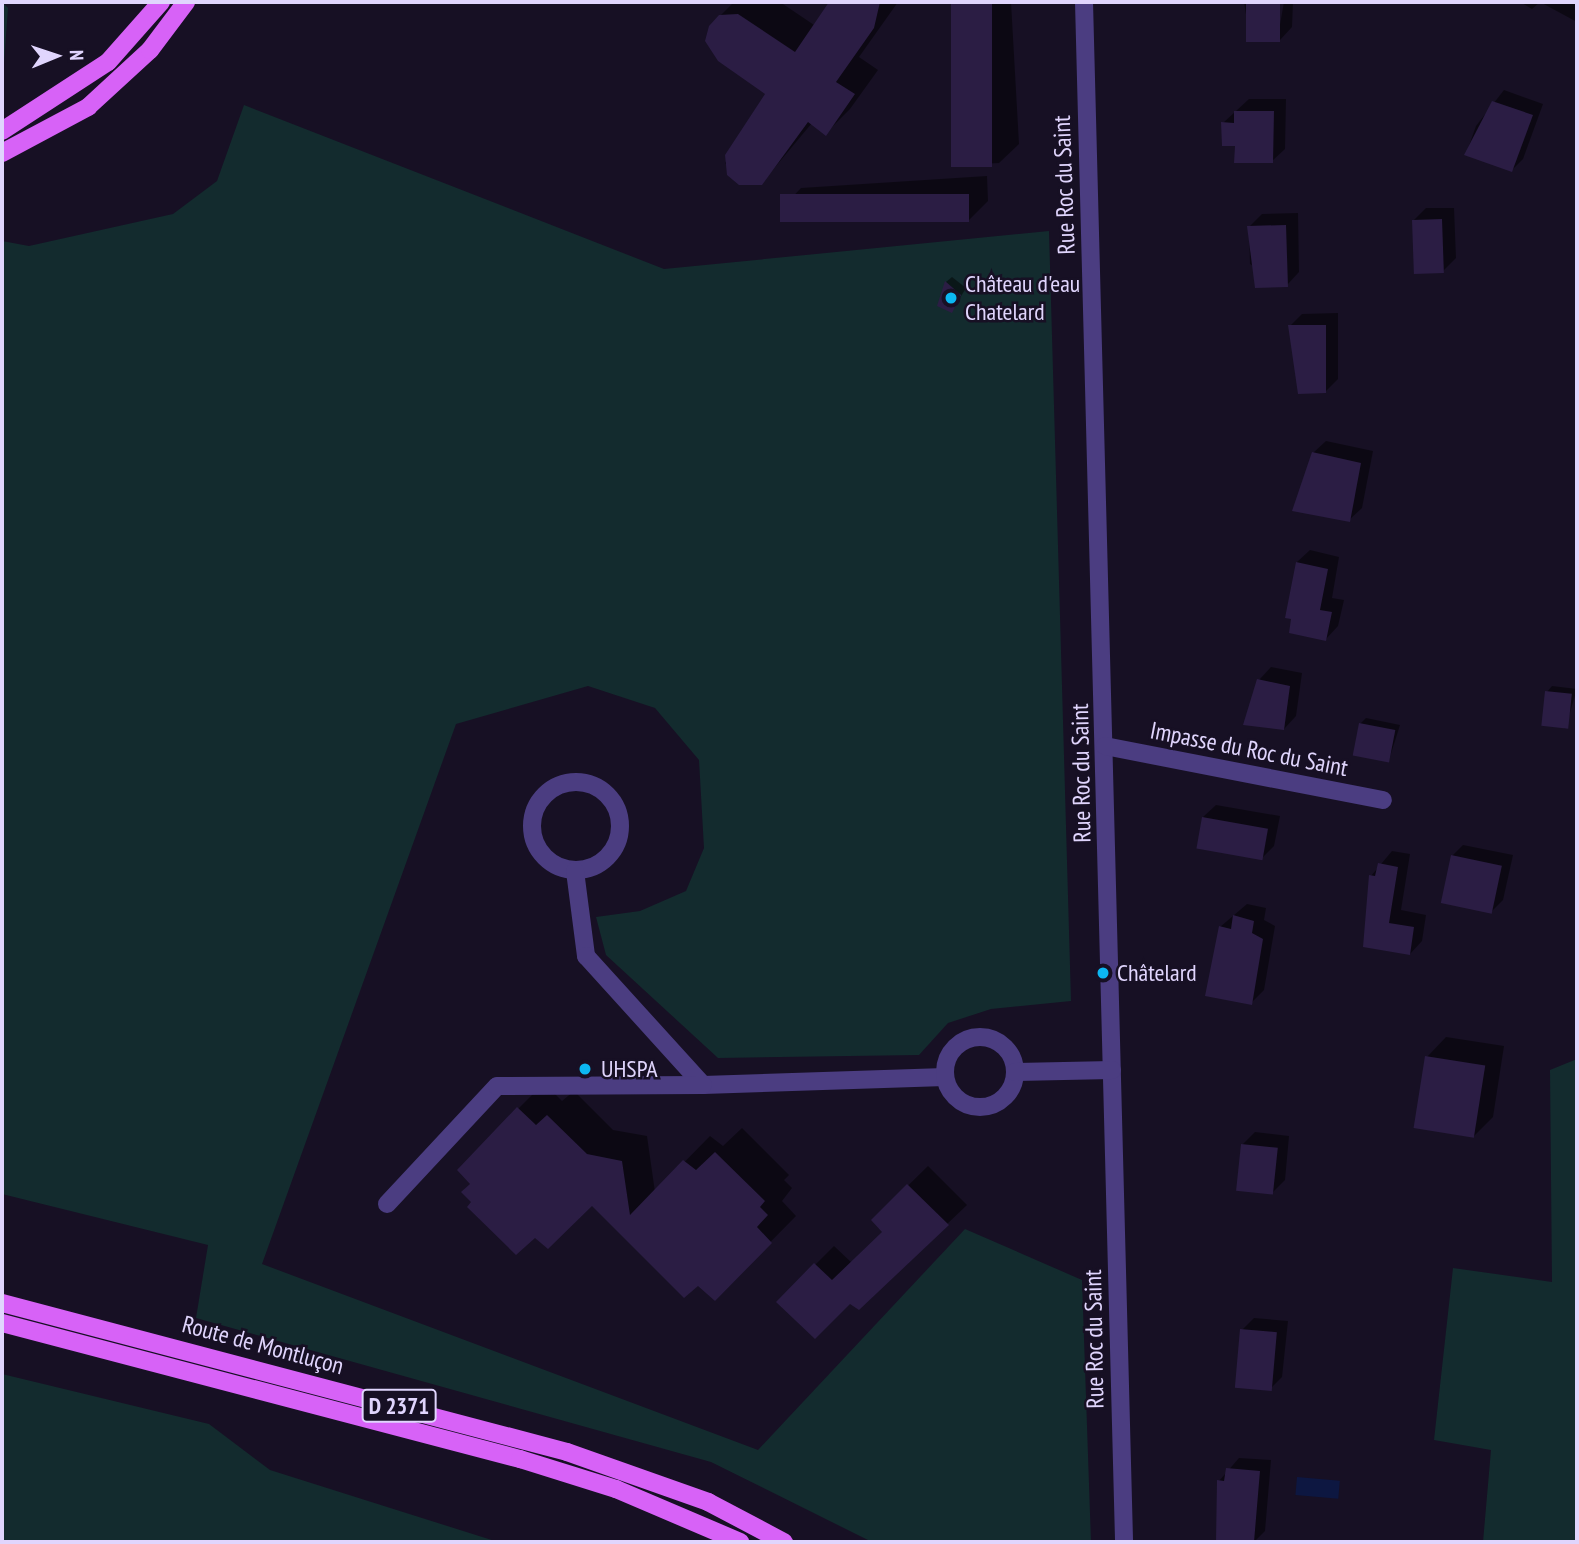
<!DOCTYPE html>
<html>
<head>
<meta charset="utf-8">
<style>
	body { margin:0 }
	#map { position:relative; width:1579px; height:1544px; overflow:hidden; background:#171024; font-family:"PT Sans Narrow",sans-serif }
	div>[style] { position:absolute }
	.green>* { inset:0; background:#132b2e }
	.water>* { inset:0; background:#0d1741; transform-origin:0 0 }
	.shadow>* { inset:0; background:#0007 }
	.building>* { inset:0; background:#2b1d44; transform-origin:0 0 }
	.minor>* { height:18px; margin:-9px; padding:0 9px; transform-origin:9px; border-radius:9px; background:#4b3d81 }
	.minor>.ring { margin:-9px; padding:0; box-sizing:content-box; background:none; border:18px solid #4b3d81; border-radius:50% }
	.major>* { height:18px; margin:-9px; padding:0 9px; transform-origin:9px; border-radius:9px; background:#d762f7 }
	.dots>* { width:19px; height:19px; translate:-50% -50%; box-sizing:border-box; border:4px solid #171024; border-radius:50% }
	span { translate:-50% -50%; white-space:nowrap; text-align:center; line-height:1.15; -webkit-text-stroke:5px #171024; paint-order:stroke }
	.shield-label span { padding:2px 5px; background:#171024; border:2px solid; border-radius:5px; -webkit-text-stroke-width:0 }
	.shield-label { font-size:23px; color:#e0d5fd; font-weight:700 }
	.street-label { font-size:24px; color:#e0d5fd }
	.poi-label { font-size:24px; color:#e0d5fd }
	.left { translate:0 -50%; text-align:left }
	.frame { position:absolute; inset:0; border:4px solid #e0d5fd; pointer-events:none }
	.north { position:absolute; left:21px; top:21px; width:70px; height:70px; -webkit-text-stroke:5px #171024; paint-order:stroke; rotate:88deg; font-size:19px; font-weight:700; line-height:28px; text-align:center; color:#e0d5fd }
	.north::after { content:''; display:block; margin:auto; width:24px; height:32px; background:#e0d5fd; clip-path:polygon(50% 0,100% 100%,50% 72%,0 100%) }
</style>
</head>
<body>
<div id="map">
	<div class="green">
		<div style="clip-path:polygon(2px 2px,8px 8px,2px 91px)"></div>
		<div style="clip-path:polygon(244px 105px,664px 269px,1049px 231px,1071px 1001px,991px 1009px,948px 1023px,919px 1055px,718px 1058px,606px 955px,596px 917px,640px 911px,686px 891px,704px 848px,699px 760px,655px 708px,588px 686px,456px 724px,262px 1264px,758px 1450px,965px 1229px,1082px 1280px,1091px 1542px,872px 1542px,711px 1462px,196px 1318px,208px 1245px,2px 1194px,2px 241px,29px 246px,173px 214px,217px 181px)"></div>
		<div style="clip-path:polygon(1577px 1059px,1577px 1542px,1483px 1542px,1491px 1450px,1434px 1440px,1453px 1268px,1552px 1282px,1550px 1070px)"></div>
		<div style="clip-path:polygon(2px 1374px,209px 1424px,270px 1470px,498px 1542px,2px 1542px)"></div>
	</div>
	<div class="water">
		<div style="left:1297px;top:1477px;width:43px;height:18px;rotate:5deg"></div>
	</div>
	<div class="shadow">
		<div style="clip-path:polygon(734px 2px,780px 2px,817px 27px,835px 2px,898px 2px,859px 57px,878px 70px,850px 109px,826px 133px,812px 123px,761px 184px,740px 184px,725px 163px,767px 94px,715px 21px)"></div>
		<div style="clip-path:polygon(953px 2px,1011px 2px,1019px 144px,999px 163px,961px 165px)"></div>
		<div style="clip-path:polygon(1244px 2px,1280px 2px,1279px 30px,1284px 2px,1293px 2px,1292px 27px,1280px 40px,1250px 40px)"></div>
		<div style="clip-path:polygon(1520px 2px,1577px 2px,1577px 22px,1540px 2px,1532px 9px)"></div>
		<div style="clip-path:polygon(1504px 90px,1543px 104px,1523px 159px,1512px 170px,1466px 154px,1476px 126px)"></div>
		<div style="clip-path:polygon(1249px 99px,1286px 99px,1285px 149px,1272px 161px,1236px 145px,1223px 123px)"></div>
		<div style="clip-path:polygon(987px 176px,988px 201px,969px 220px,782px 208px,801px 188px)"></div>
		<div style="clip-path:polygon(1426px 208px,1454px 208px,1456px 258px,1443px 271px,1413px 221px)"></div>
		<div style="clip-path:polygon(1298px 213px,1299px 272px,1287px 285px,1250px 264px,1249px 227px,1262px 214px)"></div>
		<div style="clip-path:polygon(952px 277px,966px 288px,952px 311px,946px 282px)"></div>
		<div style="clip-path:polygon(1338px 313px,1338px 379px,1326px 391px,1290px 326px,1302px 314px)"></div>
		<div style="clip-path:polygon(1326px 441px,1373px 451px,1362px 508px,1349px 520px,1313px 453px)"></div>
		<div style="clip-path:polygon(1310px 550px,1339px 557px,1332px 598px,1344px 600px,1338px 626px,1326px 639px,1293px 618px,1297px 562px)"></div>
		<div style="clip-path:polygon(1271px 667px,1302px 673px,1296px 716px,1284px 729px,1259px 680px)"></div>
		<div style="clip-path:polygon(1552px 686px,1577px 689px,1565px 729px,1547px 692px)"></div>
		<div style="clip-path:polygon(1366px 718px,1400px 725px,1389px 760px,1360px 724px)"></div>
		<div style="clip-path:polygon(1216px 805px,1280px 816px,1274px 846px,1262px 858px,1203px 817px)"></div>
		<div style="clip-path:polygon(1463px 845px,1513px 855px,1503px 900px,1492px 911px,1452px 856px)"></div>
		<div style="clip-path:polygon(1392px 851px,1410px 854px,1401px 910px,1426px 915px,1422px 941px,1410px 954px,1364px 946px,1371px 876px)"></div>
		<div style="clip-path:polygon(1247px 904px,1266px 908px,1264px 920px,1275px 926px,1264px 990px,1251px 1003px,1220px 927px)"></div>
		<div style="clip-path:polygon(1446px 1037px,1504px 1046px,1493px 1117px,1474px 1136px,1427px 1057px)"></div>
		<div style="clip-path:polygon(544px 1083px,562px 1101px,574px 1091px,613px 1130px,647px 1136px,655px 1192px,710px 1136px,723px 1146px,742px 1128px,789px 1175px,784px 1180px,792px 1188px,782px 1201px,796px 1216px,715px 1298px,592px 1203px,535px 1235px,474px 1202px,472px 1184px,518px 1109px)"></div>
		<div style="clip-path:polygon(1255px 1132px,1289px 1136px,1285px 1180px,1273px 1192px,1242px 1145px)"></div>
		<div style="clip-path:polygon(928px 1166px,967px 1205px,859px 1308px,850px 1302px,778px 1302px,834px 1246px,852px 1263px,884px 1231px,873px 1220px)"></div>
		<div style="clip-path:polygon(1254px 1318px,1288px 1321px,1282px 1377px,1270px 1389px,1242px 1330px)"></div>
		<div style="clip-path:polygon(1239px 1458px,1271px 1460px,1265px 1531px,1254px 1542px,1218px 1540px,1219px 1481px)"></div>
	</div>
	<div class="building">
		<div style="clip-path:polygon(829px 2px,880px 2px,874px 28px,836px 82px,855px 94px,826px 136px,808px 122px,762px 185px,739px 185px,727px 175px,725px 155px,765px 94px,718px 61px,705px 41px,709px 26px,719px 15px,738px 14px,795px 52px)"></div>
		<div style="left:951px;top:2px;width:41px;height:165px"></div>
		<div style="left:1246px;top:2px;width:34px;height:40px"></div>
		<div style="clip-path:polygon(1492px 101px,1533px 115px,1512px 172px,1464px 155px)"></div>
		<div style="clip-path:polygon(1234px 111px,1274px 111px,1273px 163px,1234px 163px,1235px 146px,1222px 146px,1221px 122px,1234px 123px)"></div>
		<div style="left:969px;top:194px;width:28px;height:189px;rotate:90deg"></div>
		<div style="left:1442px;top:219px;width:54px;height:30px;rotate:88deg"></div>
		<div style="clip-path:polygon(1286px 225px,1288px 287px,1255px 288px,1247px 226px)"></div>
		<div style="clip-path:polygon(945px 281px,961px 295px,952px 313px,937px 306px)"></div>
		<div style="clip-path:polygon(1288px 325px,1326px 325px,1326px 393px,1298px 394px)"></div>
		<div style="clip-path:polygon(1312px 452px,1361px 463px,1350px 522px,1292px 511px)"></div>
		<div style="clip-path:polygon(1296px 562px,1328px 569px,1320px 610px,1332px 612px,1326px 641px,1289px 633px,1291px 619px,1285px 618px)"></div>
		<div style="clip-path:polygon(1257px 679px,1290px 686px,1284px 730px,1243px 725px)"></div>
		<div style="left:1545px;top:691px;width:27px;height:35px;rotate:6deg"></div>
		<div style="left:1359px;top:723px;width:37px;height:33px;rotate:11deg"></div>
		<div style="left:1202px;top:817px;width:67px;height:32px;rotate:10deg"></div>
		<div style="left:1451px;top:855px;width:52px;height:49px;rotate:12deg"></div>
		<div style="clip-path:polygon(1378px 863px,1398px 867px,1389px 923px,1414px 927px,1410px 955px,1363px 947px,1369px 875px,1375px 876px)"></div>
		<div style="clip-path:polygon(1233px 915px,1254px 921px,1252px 933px,1263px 939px,1252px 1005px,1205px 996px,1219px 926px,1231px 929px)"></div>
		<div style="left:1425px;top:1056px;width:61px;height:73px;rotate:9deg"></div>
		<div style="clip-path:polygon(517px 1107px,536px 1125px,547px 1115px,587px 1154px,622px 1161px,630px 1215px,683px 1160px,696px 1170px,715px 1152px,765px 1201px,760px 1207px,768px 1215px,757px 1227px,772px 1243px,715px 1301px,698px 1286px,684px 1298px,592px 1206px,548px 1249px,535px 1238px,516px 1255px,467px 1207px,471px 1202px,461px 1192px,470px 1184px,457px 1170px)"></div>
		<div style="left:1241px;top:1144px;width:37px;height:47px;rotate:6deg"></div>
		<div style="clip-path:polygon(907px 1184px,949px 1225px,859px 1310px,850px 1304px,815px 1339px,776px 1302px,814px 1263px,832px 1280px,882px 1232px,871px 1220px)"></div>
		<div style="left:1240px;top:1329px;width:37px;height:59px;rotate:5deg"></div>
		<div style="clip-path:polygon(1226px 1468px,1260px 1471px,1254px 1542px,1216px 1542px,1217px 1480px,1224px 1481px)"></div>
	</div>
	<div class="minor">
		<div style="left:1084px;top:2px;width:1541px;rotate:88.51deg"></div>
		<div style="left:1105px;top:746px;width:283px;rotate:11deg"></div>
		<div class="ring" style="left:532px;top:782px;width:70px;height:70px"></div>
		<div style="left:575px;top:871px;width:86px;rotate:82.6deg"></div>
		<div style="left:586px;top:956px;width:174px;rotate:47.8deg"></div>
		<div style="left:703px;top:1085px;width:242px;rotate:-1.9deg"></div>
		<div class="ring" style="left:945px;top:1037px;width:52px;height:52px"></div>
		<div style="left:1015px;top:1072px;width:97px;rotate:-1.2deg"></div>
		<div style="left:387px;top:1204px;width:161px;rotate:-47deg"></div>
		<div style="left:497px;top:1086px;width:206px;rotate:-0.3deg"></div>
	</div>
	<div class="major">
		<div style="left:2px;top:131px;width:126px;rotate:-33.1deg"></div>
		<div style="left:108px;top:62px;width:80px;rotate:-48.5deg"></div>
		<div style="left:2px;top:153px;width:98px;rotate:-28.1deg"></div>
		<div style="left:88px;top:107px;width:84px;rotate:-42.6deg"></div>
		<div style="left:150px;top:50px;width:60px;rotate:-53.1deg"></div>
		<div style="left:2px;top:1303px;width:584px;rotate:14.77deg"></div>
		<div style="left:567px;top:1452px;width:150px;rotate:19.5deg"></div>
		<div style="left:708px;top:1502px;width:86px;rotate:27.8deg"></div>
		<div style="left:2px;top:1323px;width:536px;rotate:14.71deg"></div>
		<div style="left:520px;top:1459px;width:101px;rotate:17.4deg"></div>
		<div style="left:616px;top:1489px;width:135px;rotate:23.1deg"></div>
	</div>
	<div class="dots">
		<div style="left:951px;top:298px;background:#0cb7f2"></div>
		<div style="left:1103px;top:973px;background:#0cb7f2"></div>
		<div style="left:585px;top:1069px;background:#0cb7f2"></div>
	</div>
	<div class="shield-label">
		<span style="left:399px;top:1406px">D 2371</span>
	</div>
	<div class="street-label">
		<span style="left:1064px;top:185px;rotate:-92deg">Rue Roc du Saint</span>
		<span style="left:1249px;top:749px;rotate:11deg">Impasse du Roc du Saint</span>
		<span style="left:1081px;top:773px;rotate:-91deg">Rue Roc du Saint</span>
		<span style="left:1094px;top:1339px;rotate:-91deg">Rue Roc du Saint</span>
		<span style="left:263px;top:1345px;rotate:15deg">Route de Montluçon</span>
	</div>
	<div class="poi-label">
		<span class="left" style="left:965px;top:298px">Château d'eau<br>Chatelard</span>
		<span class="left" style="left:1117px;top:973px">Châtelard</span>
		<span class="left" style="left:601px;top:1069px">UHSPA</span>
	</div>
	<div class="frame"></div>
	<div class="north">N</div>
</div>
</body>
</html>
